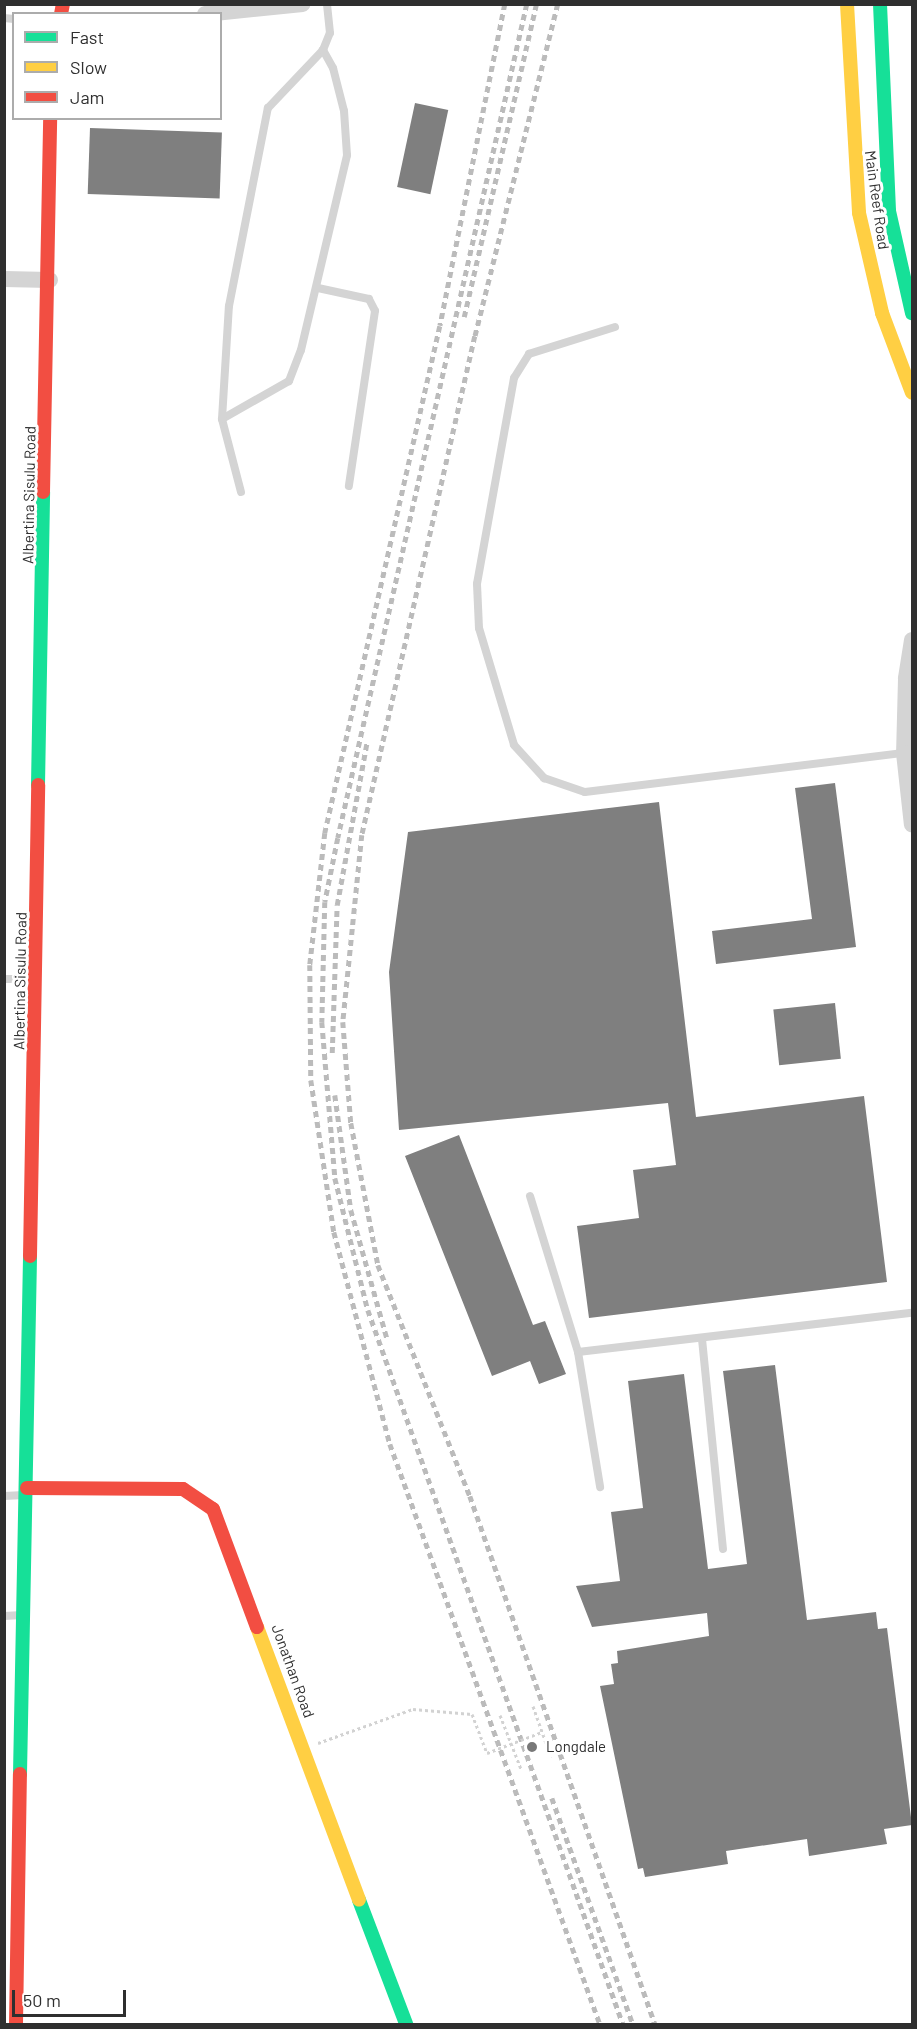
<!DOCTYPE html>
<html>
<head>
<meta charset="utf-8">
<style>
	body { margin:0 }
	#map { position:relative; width:917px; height:2029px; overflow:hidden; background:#fff; font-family:Barlow,sans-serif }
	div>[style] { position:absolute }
	.building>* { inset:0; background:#7f7f7f; transform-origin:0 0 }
	.path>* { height:3px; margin-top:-1.5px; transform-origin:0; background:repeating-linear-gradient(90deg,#d2d2d2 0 3px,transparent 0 6px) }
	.lane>* { height:8px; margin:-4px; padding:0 4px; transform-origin:4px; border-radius:4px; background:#d4d4d4 }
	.street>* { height:16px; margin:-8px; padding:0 8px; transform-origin:8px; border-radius:8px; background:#d4d4d4 }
	.fast>* { height:14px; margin:-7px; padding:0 7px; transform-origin:7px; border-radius:7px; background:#16e098 }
	.slow>* { height:14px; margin:-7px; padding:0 7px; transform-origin:7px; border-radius:7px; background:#ffcf43 }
	.jam>* { height:14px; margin:-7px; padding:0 7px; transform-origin:7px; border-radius:7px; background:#f24e42 }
	.rail>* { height:4.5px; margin-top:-2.25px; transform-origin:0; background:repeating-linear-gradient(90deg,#bbb 0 6px,transparent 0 10.5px) }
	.path-bridge>* { height:3px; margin-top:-1.5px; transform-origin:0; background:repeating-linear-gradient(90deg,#d2d2d2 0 3px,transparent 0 6px) }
	.dots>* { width:16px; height:16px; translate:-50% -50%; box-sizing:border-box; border:3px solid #fff; border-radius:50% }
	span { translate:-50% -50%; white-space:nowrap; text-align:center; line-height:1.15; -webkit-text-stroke:6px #fff; paint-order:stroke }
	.street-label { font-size:15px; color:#2f2f2f }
	.poi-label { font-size:15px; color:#2f2f2f }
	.left { translate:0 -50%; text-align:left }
	.frame { position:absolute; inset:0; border:6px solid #2f2f2f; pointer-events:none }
	.legend { position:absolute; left:12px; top:12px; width:210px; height:108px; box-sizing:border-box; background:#fff; border:2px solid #acacac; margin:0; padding:8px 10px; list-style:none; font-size:18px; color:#2f2f2f }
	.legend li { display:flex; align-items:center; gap:12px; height:30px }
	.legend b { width:30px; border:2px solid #acacac }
	.scale { position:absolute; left:12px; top:1990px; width:114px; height:27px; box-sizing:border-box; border:3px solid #2f2f2f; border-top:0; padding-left:8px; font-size:18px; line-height:21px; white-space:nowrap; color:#2f2f2f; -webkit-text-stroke:4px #fff; paint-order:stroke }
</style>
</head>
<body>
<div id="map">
	<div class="building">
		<div style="left:415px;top:103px;width:34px;height:86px;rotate:12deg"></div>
		<div style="left:90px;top:128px;width:132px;height:66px;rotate:2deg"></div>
		<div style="clip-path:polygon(835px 783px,856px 947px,716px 964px,712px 931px,812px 919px,795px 788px)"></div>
		<div style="clip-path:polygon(659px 802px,696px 1117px,864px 1096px,887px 1282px,589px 1318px,577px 1226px,639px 1218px,633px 1170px,676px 1165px,668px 1103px,399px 1130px,389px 972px,408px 832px)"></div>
		<div style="left:835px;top:1003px;width:56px;height:62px;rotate:84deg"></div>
		<div style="clip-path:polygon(459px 1135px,533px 1325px,545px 1321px,566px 1374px,539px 1384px,530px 1361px,492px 1376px,405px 1156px)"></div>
		<div style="clip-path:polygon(775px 1365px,807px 1620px,876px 1612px,878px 1629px,887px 1628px,912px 1825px,884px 1829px,887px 1844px,809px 1856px,807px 1839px,726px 1851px,728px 1864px,645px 1877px,643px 1868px,638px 1869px,600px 1686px,614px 1684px,611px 1664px,618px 1663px,617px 1651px,709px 1636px,707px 1613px,592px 1627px,576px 1586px,620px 1581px,611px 1512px,643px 1508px,628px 1381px,684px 1374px,708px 1569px,747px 1564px,723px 1371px)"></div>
	</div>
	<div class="path">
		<div style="left:533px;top:1706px;width:54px;rotate:70.6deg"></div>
		<div style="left:500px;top:1715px;width:58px;rotate:68.7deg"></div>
		<div style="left:318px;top:1743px;width:101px;rotate:-19.7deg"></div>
		<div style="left:413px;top:1709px;width:59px;rotate:4.8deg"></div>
		<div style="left:472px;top:1714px;width:42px;rotate:69deg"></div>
	</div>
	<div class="lane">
		<div style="left:4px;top:18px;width:10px;rotate:6deg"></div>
		<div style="left:318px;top:288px;width:52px;rotate:12.2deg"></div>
		<div style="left:369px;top:299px;width:13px;rotate:63deg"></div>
		<div style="left:375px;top:311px;width:177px;rotate:98.5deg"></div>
		<div style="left:615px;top:327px;width:90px;rotate:162.6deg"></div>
		<div style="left:529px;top:354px;width:28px;rotate:122deg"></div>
		<div style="left:514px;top:378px;width:209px;rotate:100.2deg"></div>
		<div style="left:477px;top:584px;width:44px;rotate:87.4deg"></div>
		<div style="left:479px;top:628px;width:122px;rotate:73.3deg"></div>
		<div style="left:514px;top:745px;width:45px;rotate:47.7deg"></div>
		<div style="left:544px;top:778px;width:43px;rotate:18.9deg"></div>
		<div style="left:585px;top:792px;width:321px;rotate:-7deg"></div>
		<div style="left:222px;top:419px;width:77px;rotate:-29.6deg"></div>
		<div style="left:289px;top:381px;width:33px;rotate:-69deg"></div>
		<div style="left:301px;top:350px;width:200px;rotate:-76.7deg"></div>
		<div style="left:347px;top:155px;width:44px;rotate:-93.9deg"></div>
		<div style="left:344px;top:111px;width:44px;rotate:-104.3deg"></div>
		<div style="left:333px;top:68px;width:21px;rotate:-119deg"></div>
		<div style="left:241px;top:492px;width:75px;rotate:-104.6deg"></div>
		<div style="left:222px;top:419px;width:113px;rotate:-86.5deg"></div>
		<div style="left:229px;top:306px;width:202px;rotate:-78.9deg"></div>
		<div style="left:268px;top:108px;width:80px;rotate:-46.5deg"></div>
		<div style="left:323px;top:50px;width:18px;rotate:-68deg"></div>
		<div style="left:330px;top:33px;width:29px;rotate:-96deg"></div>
		<div style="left:4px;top:979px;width:29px"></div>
		<div style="left:530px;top:1196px;width:163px;rotate:72.9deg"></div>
		<div style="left:578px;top:1352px;width:137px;rotate:80.7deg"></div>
		<div style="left:702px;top:1339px;width:211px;rotate:84.3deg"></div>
		<div style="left:578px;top:1352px;width:336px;rotate:-6.7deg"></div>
		<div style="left:4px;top:1496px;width:20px;rotate:-3deg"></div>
		<div style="left:4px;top:1616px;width:18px;rotate:-3deg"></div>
	</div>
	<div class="street">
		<div style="left:205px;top:14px;width:98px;rotate:-5.9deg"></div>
		<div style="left:4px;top:279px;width:46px;rotate:1.2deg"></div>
		<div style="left:912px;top:640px;width:39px;rotate:99deg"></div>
		<div style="left:906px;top:679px;width:74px;rotate:91.5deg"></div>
		<div style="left:904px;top:753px;width:72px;rotate:83.7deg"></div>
	</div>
	<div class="fast">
		<div style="left:880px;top:4px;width:207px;rotate:87.5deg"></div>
		<div style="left:889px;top:211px;width:105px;rotate:77.3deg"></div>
		<div style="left:38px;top:785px;width:293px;rotate:-89deg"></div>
		<div style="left:20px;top:1774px;width:518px;rotate:-88.89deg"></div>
		<div style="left:359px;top:1900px;width:133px;rotate:69.2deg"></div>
	</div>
	<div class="slow">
		<div style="left:847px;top:4px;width:209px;rotate:86.7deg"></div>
		<div style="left:859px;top:213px;width:103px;rotate:77deg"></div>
		<div style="left:882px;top:313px;width:85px;rotate:69.4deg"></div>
		<div style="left:257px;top:1627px;width:291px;rotate:69.5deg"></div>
	</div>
	<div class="jam">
		<div style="left:61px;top:14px;width:10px;rotate:-79deg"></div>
		<div style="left:43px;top:492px;width:374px;rotate:-88.9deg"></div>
		<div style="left:30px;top:1256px;width:471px;rotate:-89deg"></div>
		<div style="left:27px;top:1488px;width:156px;rotate:0.4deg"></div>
		<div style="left:183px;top:1489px;width:36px;rotate:34deg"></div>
		<div style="left:213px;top:1509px;width:126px;rotate:69.6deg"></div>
		<div style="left:16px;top:2024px;width:250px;rotate:-89.1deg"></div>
	</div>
	<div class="rail">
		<div style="left:505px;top:4px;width:328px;rotate:101.4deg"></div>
		<div style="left:440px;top:326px;width:520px;rotate:102.78deg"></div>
		<div style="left:325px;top:833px;width:133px;rotate:96.5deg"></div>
		<div style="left:310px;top:965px;width:115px;rotate:89.5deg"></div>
		<div style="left:311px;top:1080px;width:154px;rotate:81.4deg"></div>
		<div style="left:334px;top:1232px;width:219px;rotate:75.2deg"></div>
		<div style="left:390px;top:1444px;width:617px;rotate:70.1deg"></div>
		<div style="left:527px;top:4px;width:855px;rotate:102.77deg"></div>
		<div style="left:338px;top:838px;width:65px;rotate:101.5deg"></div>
		<div style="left:325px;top:902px;width:120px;rotate:91.4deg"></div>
		<div style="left:322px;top:1022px;width:157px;rotate:85.2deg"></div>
		<div style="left:335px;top:1178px;width:136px;rotate:76deg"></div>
		<div style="left:368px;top:1310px;width:758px;rotate:70.35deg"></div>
		<div style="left:558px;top:4px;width:342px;rotate:104deg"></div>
		<div style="left:475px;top:336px;width:512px;rotate:102.76deg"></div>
		<div style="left:362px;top:835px;width:188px;rotate:95.8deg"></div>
		<div style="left:343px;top:1022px;width:101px;rotate:85.5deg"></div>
		<div style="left:351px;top:1123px;width:145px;rotate:79.2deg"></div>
		<div style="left:378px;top:1265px;width:249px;rotate:68.3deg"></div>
		<div style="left:470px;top:1496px;width:559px;rotate:70.69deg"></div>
		<div style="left:464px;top:317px;width:321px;rotate:-77deg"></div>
		<div style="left:332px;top:1053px;width:148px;rotate:-88.1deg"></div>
		<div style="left:337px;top:905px;width:167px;rotate:-79.6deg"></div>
		<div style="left:335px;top:1095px;width:116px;rotate:82.1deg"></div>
		<div style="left:351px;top:1210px;width:133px;rotate:74.3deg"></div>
		<div style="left:552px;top:1798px;width:240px;rotate:70.3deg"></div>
	</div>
	<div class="path-bridge">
		<div style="left:487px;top:1753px;width:59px;rotate:-20.9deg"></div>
	</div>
	<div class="dots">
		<div style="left:532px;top:1747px;background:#787878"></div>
	</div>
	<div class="street-label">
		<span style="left:877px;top:200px;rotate:82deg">Main Reef Road</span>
		<span style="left:29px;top:495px;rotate:-89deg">Albertina Sisulu Road</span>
		<span style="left:20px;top:981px;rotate:-89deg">Albertina Sisulu Road</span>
		<span style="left:293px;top:1671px;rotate:70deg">Jonathan Road</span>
	</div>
	<div class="poi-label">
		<span class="left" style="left:546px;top:1747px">Longdale</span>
	</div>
	<div class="frame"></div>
	<ul class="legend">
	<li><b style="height:8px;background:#16e098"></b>Fast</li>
	<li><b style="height:8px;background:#ffcf43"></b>Slow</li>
	<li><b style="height:8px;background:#f24e42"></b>Jam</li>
	</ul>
	<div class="scale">50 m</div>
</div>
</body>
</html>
